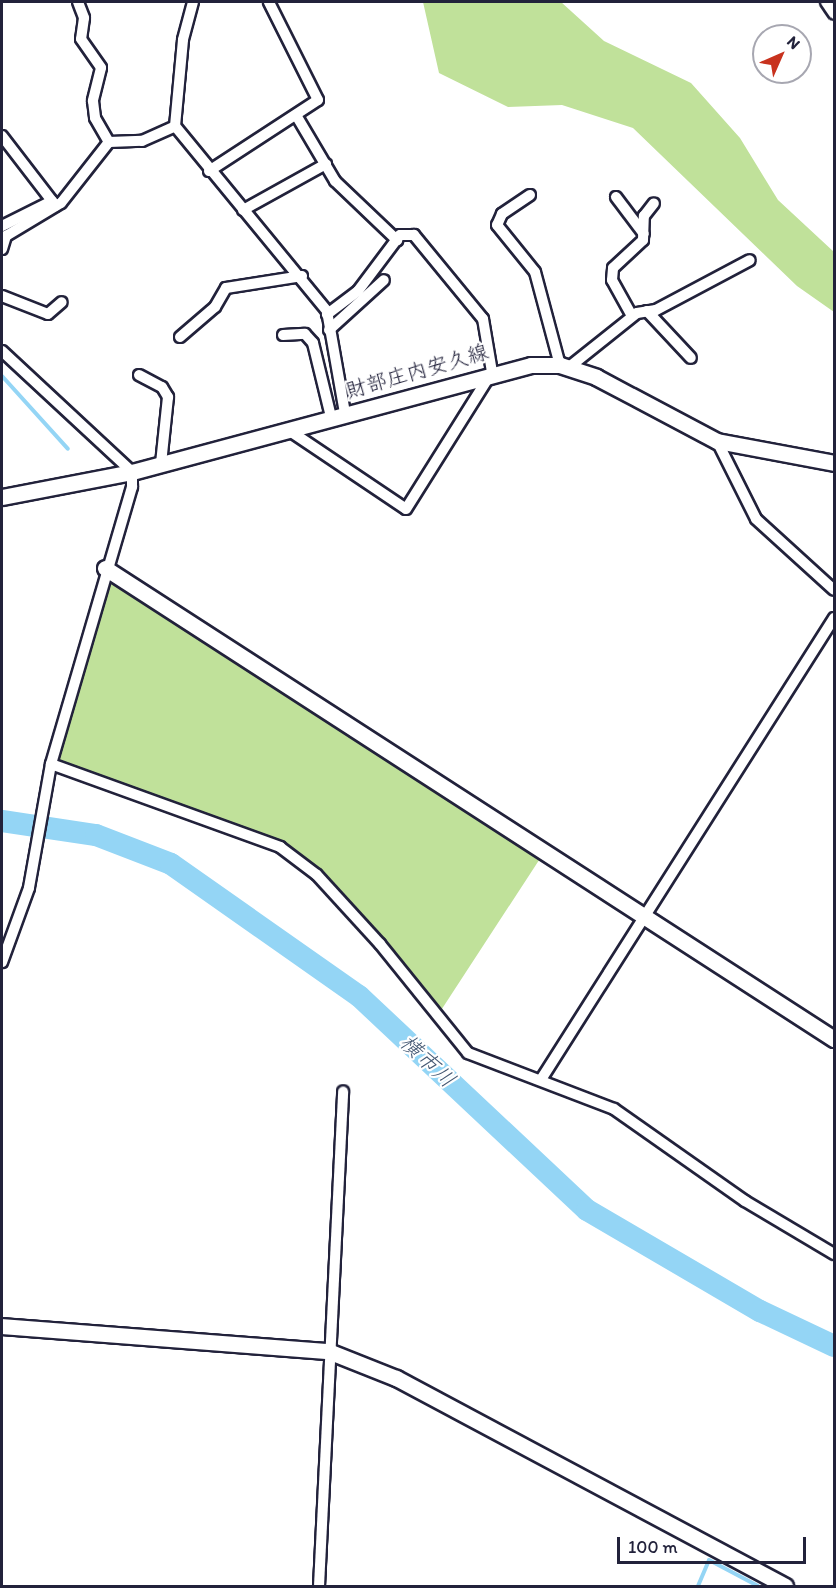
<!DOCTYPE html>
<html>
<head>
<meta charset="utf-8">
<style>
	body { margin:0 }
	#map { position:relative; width:836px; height:1588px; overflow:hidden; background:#fff; font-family:Itim,"Klee One",sans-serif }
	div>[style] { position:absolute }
	.green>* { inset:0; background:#c0e19a }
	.stream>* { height:4px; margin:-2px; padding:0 2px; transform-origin:2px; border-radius:2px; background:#94d5f5 }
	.river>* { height:22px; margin:-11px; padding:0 11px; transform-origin:11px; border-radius:11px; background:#94d5f5 }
	.roads { filter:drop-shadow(2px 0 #22223b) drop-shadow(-2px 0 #22223b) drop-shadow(0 2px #22223b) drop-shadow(0 -2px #22223b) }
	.street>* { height:10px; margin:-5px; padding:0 5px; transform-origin:5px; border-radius:5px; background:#fff }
	.secondary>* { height:15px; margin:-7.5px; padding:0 7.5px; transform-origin:7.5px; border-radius:7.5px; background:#fff }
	span { translate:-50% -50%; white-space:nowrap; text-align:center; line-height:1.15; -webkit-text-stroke:4.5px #fff; paint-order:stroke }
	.street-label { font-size:21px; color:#22223b }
	.water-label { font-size:22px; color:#445873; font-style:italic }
	.frame { position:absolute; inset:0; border:3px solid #22223b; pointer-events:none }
	.north { position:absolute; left:752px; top:24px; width:60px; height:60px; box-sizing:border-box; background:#fff; border:2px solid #a7a7b1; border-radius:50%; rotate:45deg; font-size:16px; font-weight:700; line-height:24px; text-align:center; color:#22223b }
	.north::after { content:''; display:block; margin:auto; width:21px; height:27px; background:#c8321e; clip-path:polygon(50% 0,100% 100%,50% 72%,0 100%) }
	.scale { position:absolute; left:617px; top:1537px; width:189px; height:27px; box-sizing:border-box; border:3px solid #22223b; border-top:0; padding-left:8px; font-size:18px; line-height:21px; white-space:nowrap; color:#22223b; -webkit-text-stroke:4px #fff; paint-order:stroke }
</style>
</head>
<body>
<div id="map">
	<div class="green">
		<div style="clip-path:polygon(423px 2px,561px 2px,604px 41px,691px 83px,740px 138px,778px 200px,834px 252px,834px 312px,797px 286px,633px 128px,562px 105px,508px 107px,439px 73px)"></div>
		<div style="clip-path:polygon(105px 568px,545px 851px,436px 1018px,380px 944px,299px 859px,51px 764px)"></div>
	</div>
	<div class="stream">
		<div style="left:2px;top:376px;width:98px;rotate:47.9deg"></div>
		<div style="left:698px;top:1586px;width:28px;rotate:-67deg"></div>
		<div style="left:709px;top:1560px;width:55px;rotate:28deg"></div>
	</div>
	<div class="river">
		<div style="left:2px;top:821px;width:95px;rotate:8.5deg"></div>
		<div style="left:96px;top:835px;width:80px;rotate:21.1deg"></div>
		<div style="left:171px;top:864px;width:230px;rotate:35.1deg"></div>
		<div style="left:359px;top:996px;width:313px;rotate:43.2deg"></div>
		<div style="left:587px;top:1210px;width:200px;rotate:30.3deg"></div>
		<div style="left:760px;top:1311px;width:82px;rotate:25.3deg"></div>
	</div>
	<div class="roads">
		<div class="street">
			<div style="left:78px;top:2px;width:17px;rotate:69deg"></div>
			<div style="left:84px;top:18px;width:21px;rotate:98deg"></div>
			<div style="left:81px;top:39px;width:35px;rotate:55deg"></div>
			<div style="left:101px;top:68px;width:34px;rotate:104deg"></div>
			<div style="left:93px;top:101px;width:17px;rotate:83deg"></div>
			<div style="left:95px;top:118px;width:28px;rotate:60deg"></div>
			<div style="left:193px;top:2px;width:39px;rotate:105deg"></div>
			<div style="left:183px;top:40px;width:86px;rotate:95.3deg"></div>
			<div style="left:175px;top:126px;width:239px;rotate:50.6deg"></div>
			<div style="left:327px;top:311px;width:104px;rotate:80deg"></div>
			<div style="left:826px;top:2px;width:14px;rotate:56deg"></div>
			<div style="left:296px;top:115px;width:77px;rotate:59.4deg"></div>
			<div style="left:335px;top:181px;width:86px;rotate:43.6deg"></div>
			<div style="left:2px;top:136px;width:88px;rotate:52.4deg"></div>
			<div style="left:209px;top:171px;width:130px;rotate:-33.1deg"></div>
			<div style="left:318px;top:100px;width:110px;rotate:-116.6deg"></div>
			<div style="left:530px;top:195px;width:34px;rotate:146deg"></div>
			<div style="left:502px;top:214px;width:12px;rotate:114deg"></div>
			<div style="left:497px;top:225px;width:60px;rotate:51deg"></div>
			<div style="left:535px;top:272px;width:96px;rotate:75deg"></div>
			<div style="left:616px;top:197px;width:46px;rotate:52.9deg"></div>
			<div style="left:243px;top:210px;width:95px;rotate:-29deg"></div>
			<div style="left:2px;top:226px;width:56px;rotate:-26.6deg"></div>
			<div style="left:2px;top:249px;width:14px;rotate:-73deg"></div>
			<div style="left:6px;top:236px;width:64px;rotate:-31deg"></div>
			<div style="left:61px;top:203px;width:78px;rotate:-51.8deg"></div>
			<div style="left:109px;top:142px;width:33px;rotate:-2deg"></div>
			<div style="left:142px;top:141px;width:36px;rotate:-24deg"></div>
			<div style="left:2px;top:296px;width:49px;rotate:21.4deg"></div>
			<div style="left:48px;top:314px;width:18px;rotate:-41deg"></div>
			<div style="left:647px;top:311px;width:64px;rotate:46.9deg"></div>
			<div style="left:632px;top:316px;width:41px;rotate:-119.1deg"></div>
			<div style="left:612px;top:280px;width:12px;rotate:-85deg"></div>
			<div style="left:613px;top:268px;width:41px;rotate:-43deg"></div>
			<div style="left:643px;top:240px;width:24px;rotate:-88deg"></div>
			<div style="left:644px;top:216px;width:16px;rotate:-52deg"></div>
			<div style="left:329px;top:330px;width:74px;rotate:-42.3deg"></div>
			<div style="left:283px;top:335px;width:22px;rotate:-3deg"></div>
			<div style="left:305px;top:334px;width:12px;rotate:48deg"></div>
			<div style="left:313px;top:343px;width:76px;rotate:76.3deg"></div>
			<div style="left:180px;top:337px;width:46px;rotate:-40.6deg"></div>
			<div style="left:215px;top:307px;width:22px;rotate:-60deg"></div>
			<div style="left:226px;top:288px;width:77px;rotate:-9deg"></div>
			<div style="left:2px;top:351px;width:178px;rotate:42.9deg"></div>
			<div style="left:132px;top:472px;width:15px;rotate:90deg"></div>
			<div style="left:132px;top:487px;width:289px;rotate:106.3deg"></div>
			<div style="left:51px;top:764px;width:126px;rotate:100.1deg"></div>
			<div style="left:29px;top:888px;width:79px;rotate:110deg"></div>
			<div style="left:568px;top:368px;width:88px;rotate:-38.6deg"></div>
			<div style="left:637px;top:313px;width:19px;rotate:-9deg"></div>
			<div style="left:656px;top:310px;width:106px;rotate:-28deg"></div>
			<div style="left:139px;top:375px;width:26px;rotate:28deg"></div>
			<div style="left:162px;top:387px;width:12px;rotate:59deg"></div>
			<div style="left:168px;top:397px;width:67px;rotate:96deg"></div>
			<div style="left:287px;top:429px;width:143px;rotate:33.9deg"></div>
			<div style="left:406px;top:509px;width:162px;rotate:-57.9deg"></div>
			<div style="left:492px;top:372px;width:54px;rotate:-99.6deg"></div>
			<div style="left:483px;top:319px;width:109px;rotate:-129.4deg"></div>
			<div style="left:414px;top:235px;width:14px;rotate:180deg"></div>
			<div style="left:400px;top:235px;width:70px;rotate:126.9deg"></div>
			<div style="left:358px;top:291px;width:39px;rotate:143deg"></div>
			<div style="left:717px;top:441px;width:87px;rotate:63.4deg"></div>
			<div style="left:756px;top:519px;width:105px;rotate:42.3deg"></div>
			<div style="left:51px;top:764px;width:244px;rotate:19.9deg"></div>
			<div style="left:280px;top:847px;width:46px;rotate:37.1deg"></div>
			<div style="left:317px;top:875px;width:93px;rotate:47.6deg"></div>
			<div style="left:380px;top:944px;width:140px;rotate:51.1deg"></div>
			<div style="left:468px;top:1053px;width:156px;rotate:21deg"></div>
			<div style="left:614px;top:1109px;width:160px;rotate:35.1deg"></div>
			<div style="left:745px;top:1201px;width:104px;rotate:30.8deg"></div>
			<div style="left:542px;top:1078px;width:545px;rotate:-57.59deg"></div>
			<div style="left:319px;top:1586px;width:495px;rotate:-87.2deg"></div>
		</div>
		<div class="secondary">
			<div style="left:2px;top:497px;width:132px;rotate:-10.9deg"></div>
			<div style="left:132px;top:472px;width:413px;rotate:-15deg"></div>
			<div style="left:531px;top:365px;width:29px"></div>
			<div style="left:560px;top:365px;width:38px;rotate:18deg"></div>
			<div style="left:596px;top:377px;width:137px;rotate:27.9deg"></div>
			<div style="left:717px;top:441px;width:119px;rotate:10.6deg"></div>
			<div style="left:105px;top:568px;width:868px;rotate:32.87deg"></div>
			<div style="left:2px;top:1326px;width:327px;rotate:4.4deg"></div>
			<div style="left:328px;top:1351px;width:73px;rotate:21.7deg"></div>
			<div style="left:396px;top:1378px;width:441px;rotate:28.1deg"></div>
		</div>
	</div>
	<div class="street-label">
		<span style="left:417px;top:371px;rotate:-16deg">財部庄内安久線</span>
	</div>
	<div class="water-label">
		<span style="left:428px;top:1061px;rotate:43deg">横市川</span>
	</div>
	<div class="frame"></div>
	<div class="north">N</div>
	<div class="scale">100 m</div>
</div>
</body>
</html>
